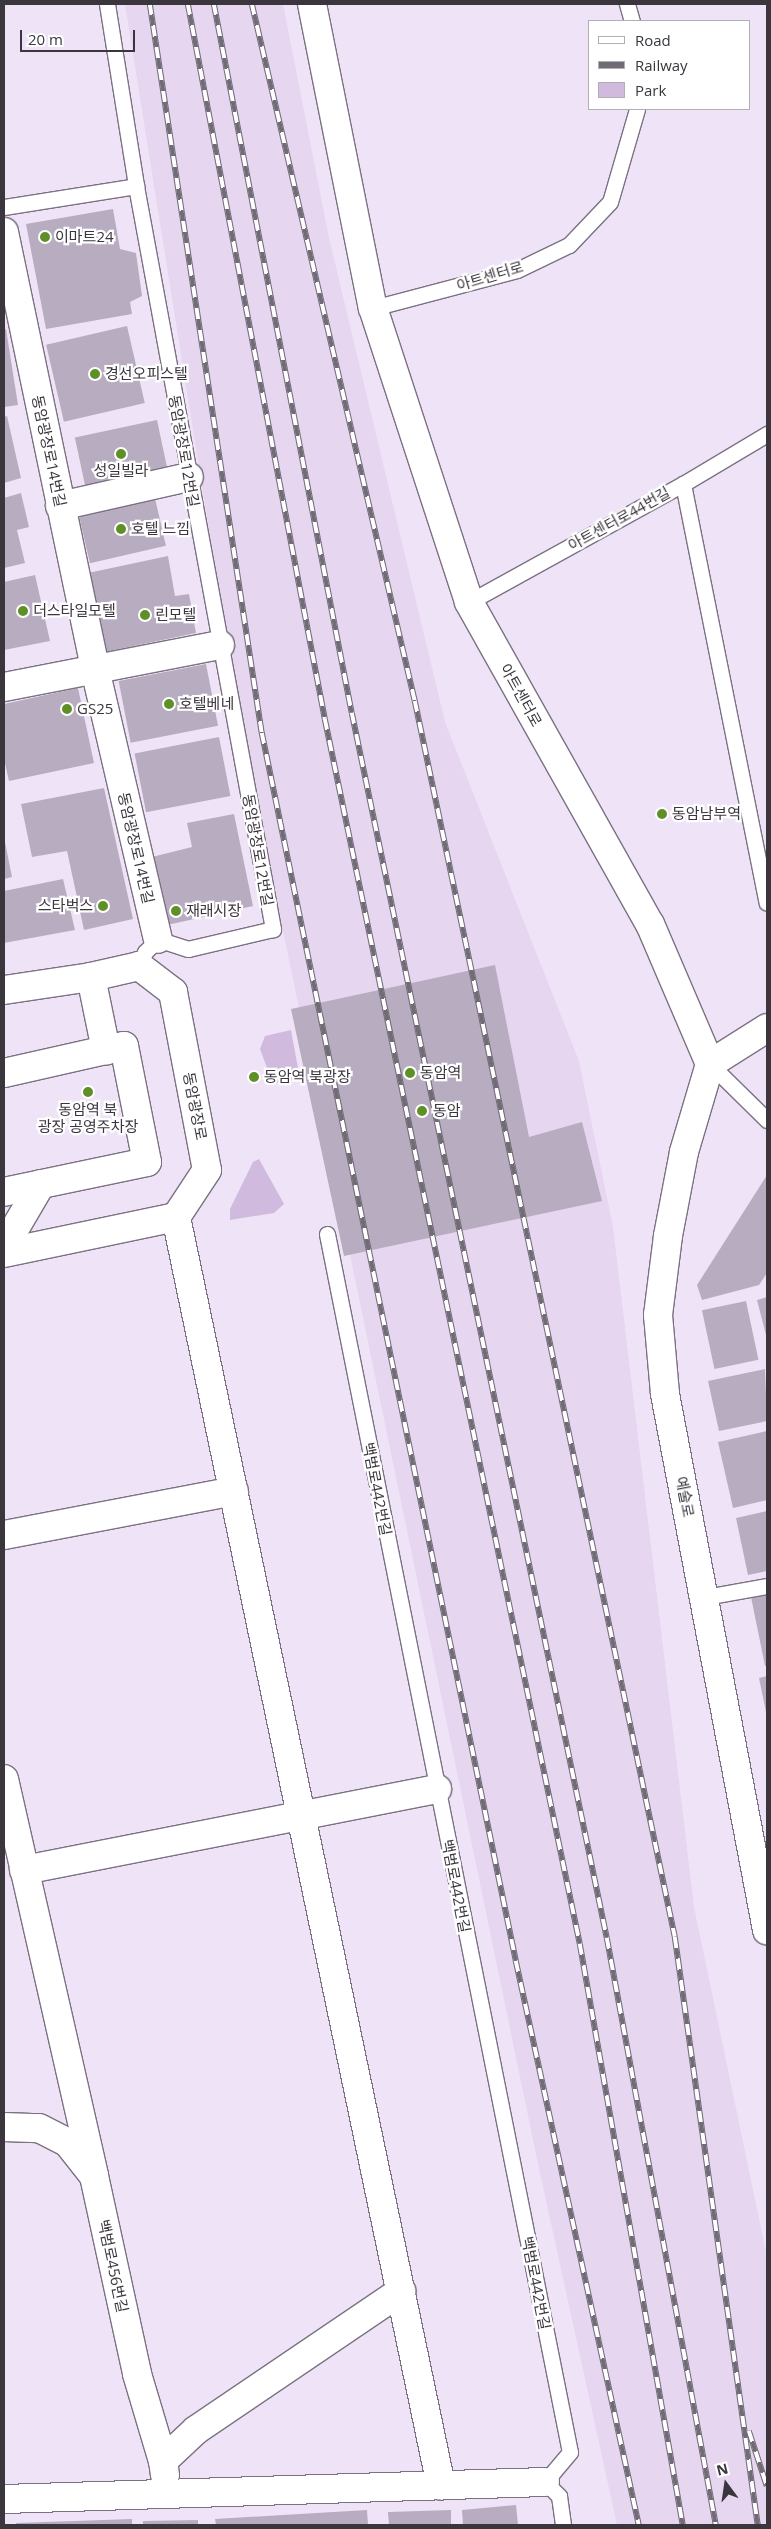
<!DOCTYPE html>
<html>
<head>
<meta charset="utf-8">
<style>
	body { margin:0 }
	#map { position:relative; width:771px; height:2529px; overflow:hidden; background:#efe4f7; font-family:"Open Sans","Noto Sans KR",sans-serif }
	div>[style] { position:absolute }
	.built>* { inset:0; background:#e6d6f0 }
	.green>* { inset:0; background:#d0bbde }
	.building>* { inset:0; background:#b8adc0; transform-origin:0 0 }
	.roads { filter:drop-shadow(1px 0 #7b7182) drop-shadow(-1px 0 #7b7182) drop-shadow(0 1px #7b7182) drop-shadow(0 -1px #7b7182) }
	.service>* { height:15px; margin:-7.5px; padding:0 7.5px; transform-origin:7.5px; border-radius:7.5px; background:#fff }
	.minor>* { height:28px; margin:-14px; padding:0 14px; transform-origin:14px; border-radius:14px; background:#fff }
	.tertiary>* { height:28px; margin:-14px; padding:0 14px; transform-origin:14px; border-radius:14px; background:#fff }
	.rail>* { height:5.5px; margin-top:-2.75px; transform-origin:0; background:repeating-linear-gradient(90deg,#fff 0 11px,#716b76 0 22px); box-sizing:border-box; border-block:1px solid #716b76 }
	.dots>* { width:14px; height:14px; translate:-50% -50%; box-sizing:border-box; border:2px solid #fff; border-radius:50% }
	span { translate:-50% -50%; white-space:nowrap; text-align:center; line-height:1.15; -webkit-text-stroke:4.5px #fff; paint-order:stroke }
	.poi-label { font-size:15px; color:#3b363e }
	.left { translate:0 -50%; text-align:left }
	.right { translate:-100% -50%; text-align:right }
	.street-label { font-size:15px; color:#3b363e }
	.frame { position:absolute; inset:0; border:5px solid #3b363e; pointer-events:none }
	.legend { position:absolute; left:588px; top:20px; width:162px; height:90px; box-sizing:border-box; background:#fff; border:1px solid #b1afb2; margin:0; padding:6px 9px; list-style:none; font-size:15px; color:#3b363e }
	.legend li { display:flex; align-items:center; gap:10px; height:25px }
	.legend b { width:25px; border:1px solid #b1afb2 }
	.north { position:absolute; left:701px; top:2459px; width:50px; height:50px; -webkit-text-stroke:4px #fff; paint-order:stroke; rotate:346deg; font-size:14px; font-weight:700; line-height:20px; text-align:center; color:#3b363e }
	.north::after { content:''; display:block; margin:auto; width:18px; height:22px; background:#3b363e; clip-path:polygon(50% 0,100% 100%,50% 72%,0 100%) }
	.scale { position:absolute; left:20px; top:30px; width:115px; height:22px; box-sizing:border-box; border:2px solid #3b363e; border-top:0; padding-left:6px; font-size:15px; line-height:18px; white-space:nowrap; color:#3b363e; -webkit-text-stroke:4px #fff; paint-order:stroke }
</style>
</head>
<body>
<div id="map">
	<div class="built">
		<div style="clip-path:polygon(125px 4px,283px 4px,329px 238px,445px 722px,579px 1061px,613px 1227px,694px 1907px,767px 2257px,767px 2525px,617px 2525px,538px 2164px,239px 718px)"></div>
	</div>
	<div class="green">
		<div style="clip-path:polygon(291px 1030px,300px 1079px,273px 1084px,260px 1049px,265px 1036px)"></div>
		<div style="clip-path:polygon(259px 1159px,284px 1204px,274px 1213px,230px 1220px,230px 1209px,253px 1162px)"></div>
	</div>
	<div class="building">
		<div style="clip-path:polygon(113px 209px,120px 249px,136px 253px,142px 296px,130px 302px,132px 314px,46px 329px,26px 224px)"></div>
		<div style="left:127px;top:326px;width:79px;height:83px;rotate:77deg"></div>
		<div style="clip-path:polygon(6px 329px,18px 405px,4px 407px,4px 330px)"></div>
		<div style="clip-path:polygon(7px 416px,21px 478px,4px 483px,4px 417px)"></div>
		<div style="left:157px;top:420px;width:51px;height:84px;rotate:78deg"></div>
		<div style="clip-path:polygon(21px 493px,29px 527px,17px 530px,25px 563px,4px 568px,4px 498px)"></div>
		<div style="left:154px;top:494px;width:53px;height:78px;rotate:77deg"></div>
		<div style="clip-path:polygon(168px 556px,175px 596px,189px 594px,196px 633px,105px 652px,88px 573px)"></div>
		<div style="clip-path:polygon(35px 575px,50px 641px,4px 650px,4px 582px)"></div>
		<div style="left:206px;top:664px;width:63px;height:89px;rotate:79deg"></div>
		<div style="clip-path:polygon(78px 688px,94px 763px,9px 781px,4px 759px,4px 704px)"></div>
		<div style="left:219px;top:737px;width:60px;height:86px;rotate:79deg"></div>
		<div style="clip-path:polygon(104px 788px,133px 919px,84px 930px,67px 851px,32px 857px,21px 804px)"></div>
		<div style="clip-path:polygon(234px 814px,253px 906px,167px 925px,152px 857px,192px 847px,187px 823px)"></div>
		<div style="clip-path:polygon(4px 837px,12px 877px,4px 879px)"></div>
		<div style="clip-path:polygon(63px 879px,75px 930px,4px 943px,4px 891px)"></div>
		<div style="clip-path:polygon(495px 965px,529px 1137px,582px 1122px,602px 1201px,344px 1256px,291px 1009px)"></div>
		<div style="clip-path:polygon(767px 1175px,767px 1273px,759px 1285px,702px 1300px,697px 1285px)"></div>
		<div style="clip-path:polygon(767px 1297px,767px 1339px,757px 1300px)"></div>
		<div style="left:746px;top:1301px;width:60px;height:45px;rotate:78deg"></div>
		<div style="clip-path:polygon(765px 1369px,767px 1421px,719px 1431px,708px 1381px)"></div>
		<div style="clip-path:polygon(767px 1431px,767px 1500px,733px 1508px,718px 1442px)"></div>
		<div style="clip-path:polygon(767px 1511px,767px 1571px,748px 1575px,736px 1518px)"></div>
		<div style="clip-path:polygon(767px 1593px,767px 1666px,765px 1666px,751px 1597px)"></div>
		<div style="clip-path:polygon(767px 1676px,767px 1712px,766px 1712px,759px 1678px)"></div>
		<div style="clip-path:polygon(516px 2505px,518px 2525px,463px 2525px,462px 2510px)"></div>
		<div style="clip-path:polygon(367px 2510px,368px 2525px,216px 2525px,215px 2519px)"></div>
		<div style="clip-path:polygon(451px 2510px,451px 2525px,389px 2525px,388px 2512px)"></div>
		<div style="clip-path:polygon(132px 2519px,132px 2525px,16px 2525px,16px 2523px)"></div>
		<div style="clip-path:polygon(198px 2520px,198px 2525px,143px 2525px,143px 2521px)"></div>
	</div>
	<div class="roads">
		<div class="service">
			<div style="left:107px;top:4px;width:184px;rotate:80.9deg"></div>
			<div style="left:136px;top:186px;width:756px;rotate:79.55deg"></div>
			<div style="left:273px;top:929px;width:87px;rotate:166.8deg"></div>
			<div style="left:188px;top:949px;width:32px;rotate:-162deg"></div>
			<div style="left:158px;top:939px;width:18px;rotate:135deg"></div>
			<div style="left:145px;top:952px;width:15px;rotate:113deg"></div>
			<div style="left:627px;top:4px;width:18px;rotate:74deg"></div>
			<div style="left:4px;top:207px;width:134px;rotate:-9deg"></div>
			<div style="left:373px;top:308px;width:149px;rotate:-14.8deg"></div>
			<div style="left:517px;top:270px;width:58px;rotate:-25.7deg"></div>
			<div style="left:569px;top:245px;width:59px;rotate:-46.4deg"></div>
			<div style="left:610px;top:202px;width:97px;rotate:-73.8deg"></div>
			<div style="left:683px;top:484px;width:427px;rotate:78.7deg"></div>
			<div style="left:469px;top:602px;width:244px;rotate:-28.9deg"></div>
			<div style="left:683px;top:484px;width:98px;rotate:-30.8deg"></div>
			<div style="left:710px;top:1064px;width:80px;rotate:44.5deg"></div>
			<div style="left:327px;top:1234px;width:1242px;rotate:78.72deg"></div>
			<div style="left:570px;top:2452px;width:39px;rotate:130deg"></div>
			<div style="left:545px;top:2482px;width:20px;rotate:45deg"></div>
			<div style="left:559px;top:2496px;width:29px;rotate:82deg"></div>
			<div style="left:705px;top:1597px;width:63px;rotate:-10.1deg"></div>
		</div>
		<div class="minor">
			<div style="left:4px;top:232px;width:446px;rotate:78.2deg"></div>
			<div style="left:95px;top:669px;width:277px;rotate:76.9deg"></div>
			<div style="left:60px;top:506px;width:132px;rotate:-12.7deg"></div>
			<div style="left:4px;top:687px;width:220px;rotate:-11deg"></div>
			<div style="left:91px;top:977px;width:75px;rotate:78.4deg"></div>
			<div style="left:4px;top:990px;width:88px;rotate:-8.5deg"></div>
			<div style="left:91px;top:977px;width:49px;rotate:-12.9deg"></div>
			<div style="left:139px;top:966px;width:43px;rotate:37.4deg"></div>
			<div style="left:173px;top:992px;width:181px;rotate:79.2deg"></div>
			<div style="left:207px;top:1170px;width:56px;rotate:123.4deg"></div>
			<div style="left:176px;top:1217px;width:176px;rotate:168.2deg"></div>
			<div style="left:4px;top:1073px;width:123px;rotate:-12.7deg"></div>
			<div style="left:124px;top:1046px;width:118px;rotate:78.8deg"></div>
			<div style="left:147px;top:1162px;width:146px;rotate:168.2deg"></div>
			<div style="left:176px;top:1217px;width:1296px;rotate:78.2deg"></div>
			<div style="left:4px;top:1247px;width:73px;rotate:-59.6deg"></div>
			<div style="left:4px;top:1535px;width:234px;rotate:-10.8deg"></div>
			<div style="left:4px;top:1779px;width:407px;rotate:77.2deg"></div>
			<div style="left:24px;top:1870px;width:421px;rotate:-11.1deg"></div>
			<div style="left:4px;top:2127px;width:35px;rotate:2deg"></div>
			<div style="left:39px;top:2128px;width:33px;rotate:27deg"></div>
			<div style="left:68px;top:2143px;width:42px;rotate:51.8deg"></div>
			<div style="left:94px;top:2176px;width:203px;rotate:77.7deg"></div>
			<div style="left:137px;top:2374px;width:91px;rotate:73.4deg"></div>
			<div style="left:165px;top:2475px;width:14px;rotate:-98deg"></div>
			<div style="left:163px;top:2461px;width:45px;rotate:-43.2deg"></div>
			<div style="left:196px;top:2430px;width:248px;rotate:-34.1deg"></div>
			<div style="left:4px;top:2499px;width:541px;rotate:-1.8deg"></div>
		</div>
		<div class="tertiary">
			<div style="left:312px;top:4px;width:310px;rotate:78.7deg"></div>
			<div style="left:373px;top:308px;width:309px;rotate:71.9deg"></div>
			<div style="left:469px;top:602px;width:369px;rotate:60.7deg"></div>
			<div style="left:650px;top:924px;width:152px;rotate:66.8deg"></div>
			<div style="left:710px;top:1064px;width:92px;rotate:106.5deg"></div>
			<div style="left:684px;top:1152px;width:86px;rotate:100.8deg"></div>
			<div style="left:668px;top:1236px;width:80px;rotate:97.2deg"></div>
			<div style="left:658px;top:1315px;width:79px;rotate:84.9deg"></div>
			<div style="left:665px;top:1394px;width:546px;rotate:79.23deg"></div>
			<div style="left:710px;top:1064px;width:67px;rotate:-32.3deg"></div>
		</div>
	</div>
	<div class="rail">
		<div style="left:150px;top:4px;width:738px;rotate:81.27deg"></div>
		<div style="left:262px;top:733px;width:1254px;rotate:78.31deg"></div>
		<div style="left:516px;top:1961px;width:577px;rotate:77.7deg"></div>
		<div style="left:188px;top:4px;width:728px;rotate:79.15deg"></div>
		<div style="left:325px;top:719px;width:1251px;rotate:78.24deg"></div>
		<div style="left:580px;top:1944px;width:590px;rotate:79.95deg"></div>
		<div style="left:214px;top:4px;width:722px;rotate:78.99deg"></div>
		<div style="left:352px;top:713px;width:1251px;rotate:78.24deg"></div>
		<div style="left:607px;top:1938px;width:597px;rotate:79.48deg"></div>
		<div style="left:252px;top:4px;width:716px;rotate:76.84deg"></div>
		<div style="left:415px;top:701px;width:1263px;rotate:78.12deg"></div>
		<div style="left:675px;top:1937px;width:594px;rotate:81.97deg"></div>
		<div style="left:749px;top:2431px;width:58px;rotate:71.9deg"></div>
	</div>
	<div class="dots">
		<div style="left:45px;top:237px;background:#5e9027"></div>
		<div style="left:95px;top:374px;background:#5e9027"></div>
		<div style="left:121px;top:454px;background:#5e9027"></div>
		<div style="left:121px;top:529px;background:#5e9027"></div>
		<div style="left:23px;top:611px;background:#5e9027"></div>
		<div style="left:145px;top:615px;background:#5e9027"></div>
		<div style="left:169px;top:704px;background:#5e9027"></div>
		<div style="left:67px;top:709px;background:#5e9027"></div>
		<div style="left:662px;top:814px;background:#5e9027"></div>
		<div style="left:103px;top:906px;background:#5e9027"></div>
		<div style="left:176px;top:911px;background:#5e9027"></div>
		<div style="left:410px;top:1073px;background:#5e9027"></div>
		<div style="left:254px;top:1077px;background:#5e9027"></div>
		<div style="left:88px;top:1092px;background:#5e9027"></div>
		<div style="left:422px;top:1111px;background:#5e9027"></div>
	</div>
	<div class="poi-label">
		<span class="left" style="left:55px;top:237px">이마트24</span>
		<span class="left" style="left:105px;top:374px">경선오피스텔</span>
		<span style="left:121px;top:471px">성일빌라</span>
		<span class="left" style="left:131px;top:529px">호텔 느낌</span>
		<span class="left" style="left:33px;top:611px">더스타일모텔</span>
		<span class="left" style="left:155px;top:615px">린모텔</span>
		<span class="left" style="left:179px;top:704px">호텔베네</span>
		<span class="left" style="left:77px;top:709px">GS25</span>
		<span class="left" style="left:672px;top:814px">동암남부역</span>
		<span class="right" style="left:93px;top:906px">스타벅스</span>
		<span class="left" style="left:186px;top:911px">재래시장</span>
		<span class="left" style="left:420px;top:1073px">동암역</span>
		<span class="left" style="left:264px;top:1077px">동암역 북광장</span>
		<span style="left:88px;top:1118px">동암역 북<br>광장 공영주차장</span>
		<span class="left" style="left:433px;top:1111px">동암</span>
	</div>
	<div class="street-label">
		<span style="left:490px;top:276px;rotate:-17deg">아트센터로</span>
		<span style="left:49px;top:451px;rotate:78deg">동암광장로14번길</span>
		<span style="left:184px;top:451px;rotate:80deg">동암광장로12번길</span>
		<span style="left:619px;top:519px;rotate:-29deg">아트센터로44번길</span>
		<span style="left:521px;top:695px;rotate:61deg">아트센터로</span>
		<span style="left:136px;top:848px;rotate:77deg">동암광장로14번길</span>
		<span style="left:258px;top:850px;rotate:80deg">동암광장로12번길</span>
		<span style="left:195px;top:1106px;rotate:79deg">동암광장로</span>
		<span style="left:377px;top:1489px;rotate:79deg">백범로442번길</span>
		<span style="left:685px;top:1497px;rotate:79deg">예술로</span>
		<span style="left:456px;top:1886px;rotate:79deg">백범로442번길</span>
		<span style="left:113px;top:2266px;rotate:78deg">백범로456번길</span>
		<span style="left:536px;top:2283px;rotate:79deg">백범로442번길</span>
	</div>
	<div class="frame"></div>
	<ul class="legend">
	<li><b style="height:6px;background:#fff"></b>Road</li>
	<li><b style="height:6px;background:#716b76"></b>Railway</li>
	<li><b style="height:14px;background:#d0bbde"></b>Park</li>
	</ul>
	<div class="north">N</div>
	<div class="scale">20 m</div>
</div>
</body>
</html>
